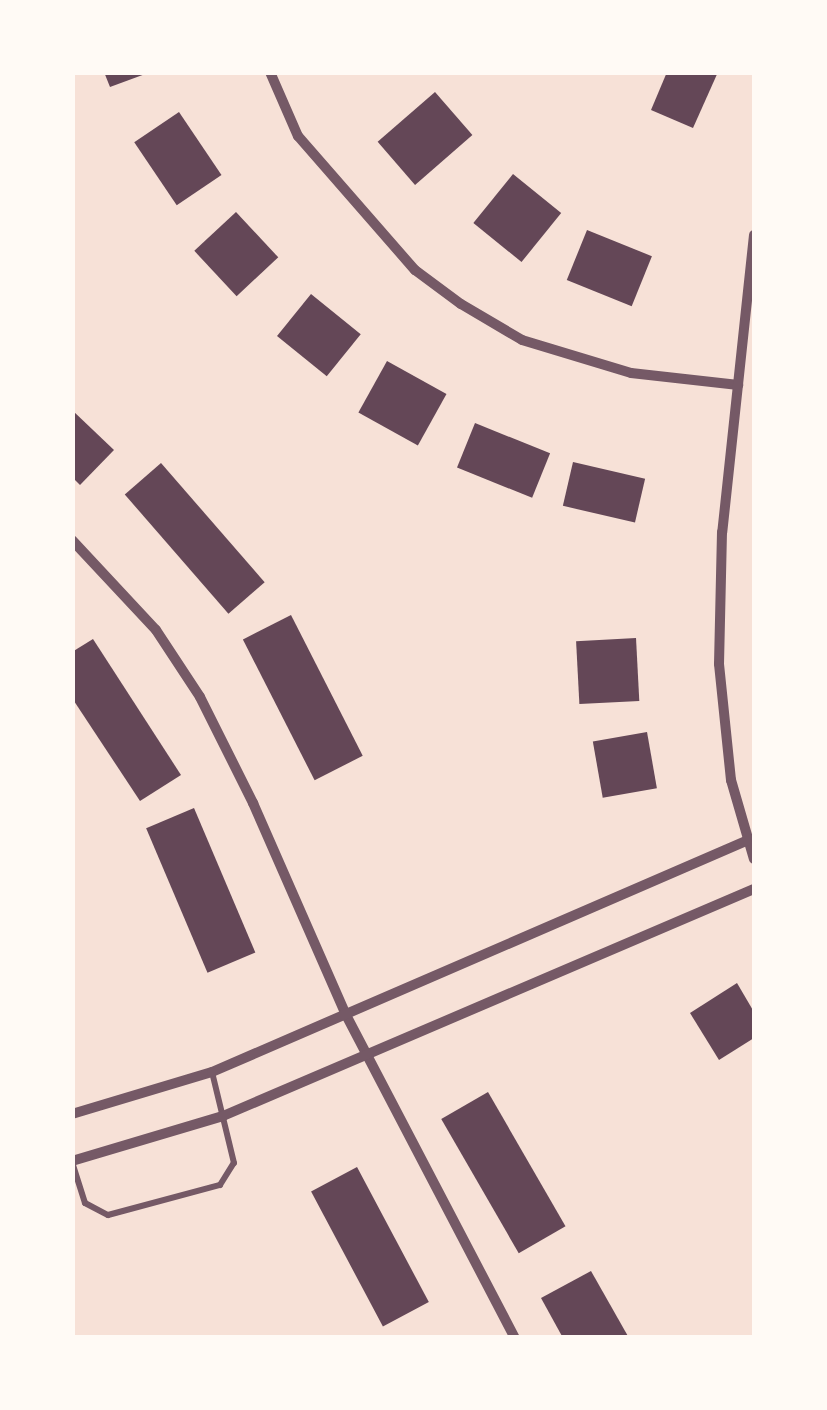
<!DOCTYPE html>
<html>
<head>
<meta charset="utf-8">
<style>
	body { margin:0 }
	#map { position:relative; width:827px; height:1410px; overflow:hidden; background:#f7e1d7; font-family:Figtree,sans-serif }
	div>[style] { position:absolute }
	.building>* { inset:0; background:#644757; transform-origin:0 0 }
	.service>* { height:6px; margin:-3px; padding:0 3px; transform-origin:3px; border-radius:3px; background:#755966 }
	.minor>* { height:10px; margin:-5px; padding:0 5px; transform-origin:5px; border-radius:5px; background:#755966 }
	span { translate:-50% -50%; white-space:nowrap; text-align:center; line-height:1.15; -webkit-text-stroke:8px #fffaf5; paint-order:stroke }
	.frame { position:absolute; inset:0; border:75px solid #fffaf5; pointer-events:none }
</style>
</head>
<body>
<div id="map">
	<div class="building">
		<div style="clip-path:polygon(104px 72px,148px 72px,148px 73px,110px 87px)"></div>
		<div style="clip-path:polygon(667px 72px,718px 72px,693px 128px,651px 110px)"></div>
		<div style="left:435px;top:92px;width:57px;height:76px;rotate:49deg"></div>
		<div style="left:179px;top:112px;width:76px;height:54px;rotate:56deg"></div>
		<div style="left:513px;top:174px;width:62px;height:63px;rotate:39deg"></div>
		<div style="left:236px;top:212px;width:62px;height:57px;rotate:47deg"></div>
		<div style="left:587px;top:230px;width:70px;height:54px;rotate:22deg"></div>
		<div style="left:311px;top:294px;width:64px;height:54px;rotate:39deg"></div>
		<div style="left:387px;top:361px;width:68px;height:59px;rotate:29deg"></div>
		<div style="clip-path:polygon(72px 410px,114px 450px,80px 485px,72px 477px)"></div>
		<div style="left:475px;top:423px;width:81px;height:48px;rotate:22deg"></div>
		<div style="left:573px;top:462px;width:74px;height:45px;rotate:13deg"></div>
		<div style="left:161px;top:463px;width:158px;height:48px;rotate:49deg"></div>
		<div style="left:291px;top:615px;width:158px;height:54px;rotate:63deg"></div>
		<div style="left:636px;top:638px;width:63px;height:60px;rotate:87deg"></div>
		<div style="clip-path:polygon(93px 639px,181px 775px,140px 801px,72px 698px,72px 652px)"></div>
		<div style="left:647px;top:732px;width:57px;height:55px;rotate:80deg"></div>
		<div style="left:194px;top:808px;width:157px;height:52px;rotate:67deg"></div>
		<div style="clip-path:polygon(737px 983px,754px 1012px,754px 1038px,719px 1060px,690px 1013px)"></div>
		<div style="left:488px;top:1092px;width:155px;height:54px;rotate:60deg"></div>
		<div style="left:357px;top:1167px;width:153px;height:52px;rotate:62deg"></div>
		<div style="clip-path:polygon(591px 1271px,629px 1338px,563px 1338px,541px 1298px)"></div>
	</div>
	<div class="service">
		<div style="left:72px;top:1162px;width:43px;rotate:72.4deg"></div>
		<div style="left:85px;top:1203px;width:26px;rotate:28deg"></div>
		<div style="left:108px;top:1215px;width:116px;rotate:-15deg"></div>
		<div style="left:220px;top:1185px;width:26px;rotate:-58deg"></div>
		<div style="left:234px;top:1163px;width:94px;rotate:-103.6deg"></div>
	</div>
	<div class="minor">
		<div style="left:270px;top:72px;width:70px;rotate:66.4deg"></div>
		<div style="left:298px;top:136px;width:178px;rotate:48.9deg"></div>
		<div style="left:415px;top:270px;width:57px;rotate:36.5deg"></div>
		<div style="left:461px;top:304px;width:71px;rotate:30.5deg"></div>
		<div style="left:522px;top:340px;width:114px;rotate:16.8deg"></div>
		<div style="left:631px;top:373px;width:108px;rotate:6.4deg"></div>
		<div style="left:754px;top:235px;width:299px;rotate:96.1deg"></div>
		<div style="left:722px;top:532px;width:132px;rotate:91.3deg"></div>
		<div style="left:719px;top:664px;width:117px;rotate:84.1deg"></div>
		<div style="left:731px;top:780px;width:82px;rotate:73.8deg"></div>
		<div style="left:72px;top:540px;width:123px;rotate:47deg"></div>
		<div style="left:156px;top:630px;width:80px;rotate:56.7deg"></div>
		<div style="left:200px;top:697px;width:119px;rotate:63.4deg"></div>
		<div style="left:253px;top:803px;width:229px;rotate:66.3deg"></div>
		<div style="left:345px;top:1013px;width:367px;rotate:62.4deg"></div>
		<div style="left:72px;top:1114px;width:146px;rotate:-16.7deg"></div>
		<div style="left:212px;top:1072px;width:582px;rotate:-23.39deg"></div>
		<div style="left:72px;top:1161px;width:158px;rotate:-16.6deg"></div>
		<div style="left:223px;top:1116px;width:577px;rotate:-23.15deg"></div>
	</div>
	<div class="frame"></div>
</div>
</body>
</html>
